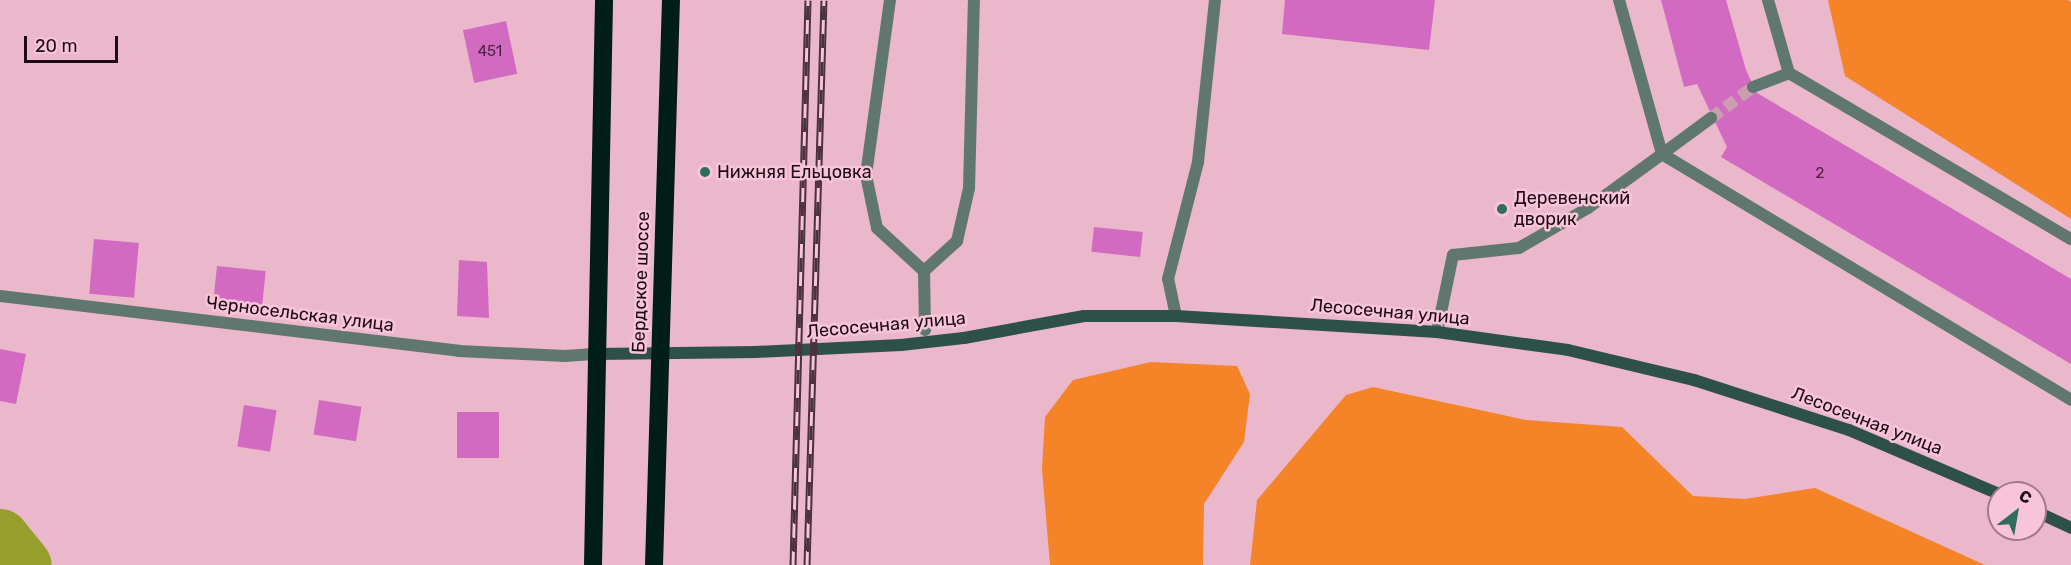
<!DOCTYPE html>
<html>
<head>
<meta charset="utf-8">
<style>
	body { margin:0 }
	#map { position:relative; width:2071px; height:565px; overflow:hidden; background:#eab7cb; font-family:Rubik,sans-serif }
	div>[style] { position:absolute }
	.green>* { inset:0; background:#f58429 }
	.river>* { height:57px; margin:-28.5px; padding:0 28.5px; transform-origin:28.5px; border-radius:28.5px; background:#969f2c }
	.building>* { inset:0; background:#d36ac2; transform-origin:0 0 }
	.street-tunnel>* { height:12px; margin-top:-6px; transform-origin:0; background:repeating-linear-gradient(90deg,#cb9daf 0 12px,transparent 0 18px) }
	.lane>* { height:12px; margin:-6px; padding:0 6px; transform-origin:6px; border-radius:6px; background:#607770 }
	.street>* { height:12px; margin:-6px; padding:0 6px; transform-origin:6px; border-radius:6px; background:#607770 }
	.secondary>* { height:12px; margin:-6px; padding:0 6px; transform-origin:6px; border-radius:6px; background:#2e5147 }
	.highway>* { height:18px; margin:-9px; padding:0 9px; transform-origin:9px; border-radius:9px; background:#001d16 }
	.rail>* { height:7px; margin-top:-3.5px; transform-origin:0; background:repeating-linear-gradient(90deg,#f8c4d8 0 14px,#4b323c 0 28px); box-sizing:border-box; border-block:2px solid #4b323c }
	.dots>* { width:16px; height:16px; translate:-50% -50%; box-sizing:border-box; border:3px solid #f8c4d8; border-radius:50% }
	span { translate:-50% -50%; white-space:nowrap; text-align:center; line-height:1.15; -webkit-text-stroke:5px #f8c4d8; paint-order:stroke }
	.number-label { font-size:15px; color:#4a233e }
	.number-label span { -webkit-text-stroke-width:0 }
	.poi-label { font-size:18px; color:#1c0b12 }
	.left { translate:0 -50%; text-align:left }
	.street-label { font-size:18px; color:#1c0b12 }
	.north { position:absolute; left:1987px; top:481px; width:60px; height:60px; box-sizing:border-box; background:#f8c4d8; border:2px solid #a07a89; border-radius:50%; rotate:31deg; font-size:16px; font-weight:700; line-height:24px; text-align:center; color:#1c0b12 }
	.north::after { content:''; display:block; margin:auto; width:21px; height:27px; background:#2d6e5e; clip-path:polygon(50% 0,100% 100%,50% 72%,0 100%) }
	.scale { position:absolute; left:24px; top:36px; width:94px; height:27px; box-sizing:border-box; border:3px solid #1c0b12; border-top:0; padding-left:8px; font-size:18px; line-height:21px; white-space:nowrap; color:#1c0b12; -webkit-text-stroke:4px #f8c4d8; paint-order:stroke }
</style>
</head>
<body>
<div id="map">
	<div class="green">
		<div style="clip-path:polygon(1828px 0,2068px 0,2071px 2px,2071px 219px,1845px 76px)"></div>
		<div style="clip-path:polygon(1151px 362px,1237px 366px,1250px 394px,1244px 442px,1204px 504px,1203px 565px,1050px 565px,1042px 469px,1045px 417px,1073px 380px)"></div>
		<div style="clip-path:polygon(1373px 387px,1526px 420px,1622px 427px,1693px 496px,1745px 499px,1815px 488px,1985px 565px,1250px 565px,1257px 500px,1346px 395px)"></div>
	</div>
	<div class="river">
		<div style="left:0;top:537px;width:36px;rotate:51deg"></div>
	</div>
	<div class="building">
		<div style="clip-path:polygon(1285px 0,1435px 0,1429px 50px,1282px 34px)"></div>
		<div style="clip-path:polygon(1661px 0,1726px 0,1746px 70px,1757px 93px,2071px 279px,2071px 364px,1721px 157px,1727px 147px,1697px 84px,1684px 87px)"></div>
		<div style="left:506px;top:21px;width:54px;height:44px;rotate:78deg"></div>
		<div style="left:1094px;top:227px;width:49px;height:25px;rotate:6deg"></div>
		<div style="left:94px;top:239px;width:45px;height:55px;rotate:5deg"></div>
		<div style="clip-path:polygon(459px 260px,487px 262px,489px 318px,457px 316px)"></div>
		<div style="left:217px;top:266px;width:49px;height:42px;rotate:6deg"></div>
		<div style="clip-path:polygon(0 349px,26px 354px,16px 404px,0 401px)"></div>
		<div style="left:319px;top:400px;width:43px;height:35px;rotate:9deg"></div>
		<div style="left:244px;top:405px;width:33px;height:42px;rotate:9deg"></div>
		<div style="left:457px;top:412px;width:42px;height:46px"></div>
	</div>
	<div class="street-tunnel">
		<div style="left:1711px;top:118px;width:52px;rotate:-36.4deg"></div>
	</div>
	<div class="lane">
		<div style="left:890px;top:0;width:177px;rotate:97.8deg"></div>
		<div style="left:866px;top:175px;width:54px;rotate:78.3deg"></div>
		<div style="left:877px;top:228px;width:64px;rotate:42.5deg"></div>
		<div style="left:924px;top:271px;width:59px;rotate:89deg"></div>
		<div style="left:1768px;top:0;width:76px;rotate:74deg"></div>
		<div style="left:1789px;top:73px;width:327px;rotate:30.5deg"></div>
		<div style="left:1662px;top:154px;width:477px;rotate:31deg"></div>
		<div style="left:924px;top:271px;width:45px;rotate:-42.3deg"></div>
		<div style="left:957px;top:241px;width:54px;rotate:-77.2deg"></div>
		<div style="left:969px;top:188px;width:188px;rotate:-88.5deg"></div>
		<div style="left:1176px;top:316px;width:38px;rotate:-102deg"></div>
		<div style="left:1168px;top:279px;width:121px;rotate:-75.6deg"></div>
		<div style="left:1198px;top:162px;width:163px;rotate:-84deg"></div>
		<div style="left:1437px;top:332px;width:79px;rotate:-78.3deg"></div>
		<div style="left:1453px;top:255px;width:66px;rotate:-6.1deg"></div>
		<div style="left:1519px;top:248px;width:80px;rotate:-30.1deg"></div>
		<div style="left:1588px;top:208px;width:92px;rotate:-36.1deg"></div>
		<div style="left:1662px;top:154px;width:160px;rotate:-105.6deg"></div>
	</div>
	<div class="street">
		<div style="left:1753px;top:87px;width:39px;rotate:-21deg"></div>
		<div style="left:1662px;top:154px;width:61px;rotate:-36.3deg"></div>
		<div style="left:0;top:296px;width:462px;rotate:6.8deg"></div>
		<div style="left:459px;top:351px;width:106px;rotate:2.7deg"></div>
		<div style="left:565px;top:356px;width:32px;rotate:-4deg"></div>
	</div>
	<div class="secondary">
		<div style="left:597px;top:354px;width:159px;rotate:-0.7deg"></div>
		<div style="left:756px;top:352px;width:145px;rotate:-2.8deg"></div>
		<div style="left:901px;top:345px;width:63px;rotate:-6.3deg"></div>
		<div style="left:964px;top:338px;width:122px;rotate:-10.4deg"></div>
		<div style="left:1084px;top:316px;width:92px"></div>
		<div style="left:1176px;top:316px;width:261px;rotate:3.5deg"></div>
		<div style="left:1437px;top:332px;width:132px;rotate:7.8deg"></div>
		<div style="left:1568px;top:350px;width:130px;rotate:13.4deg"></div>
		<div style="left:1694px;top:380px;width:163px;rotate:17.9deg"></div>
		<div style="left:1849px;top:430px;width:163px;rotate:23.1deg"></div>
		<div style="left:2035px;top:511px;width:40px;rotate:25deg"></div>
	</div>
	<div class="highway">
		<div style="left:593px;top:565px;width:565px;rotate:-88.88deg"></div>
		<div style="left:654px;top:565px;width:565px;rotate:-88.28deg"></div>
	</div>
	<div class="rail">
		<div style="left:793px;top:565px;width:565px;rotate:-88.48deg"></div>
		<div style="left:807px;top:565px;width:565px;rotate:-88.28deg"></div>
	</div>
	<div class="dots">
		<div style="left:705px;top:172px;background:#2d6e5e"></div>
		<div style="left:1502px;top:209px;background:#2d6e5e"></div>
	</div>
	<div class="number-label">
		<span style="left:490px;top:52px">451</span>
		<span style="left:1820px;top:174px">2</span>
	</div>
	<div class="poi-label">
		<span class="left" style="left:717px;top:172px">Нижняя Ельцовка</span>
		<span class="left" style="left:1514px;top:209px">Деревенский<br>дворик</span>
	</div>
	<div class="street-label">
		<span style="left:641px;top:282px;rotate:-88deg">Бердское шоссе</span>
		<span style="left:1390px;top:312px;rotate:5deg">Лесосечная улица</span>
		<span style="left:300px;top:314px;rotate:7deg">Черносельская улица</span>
		<span style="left:886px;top:325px;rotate:-5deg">Лесосечная улица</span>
		<span style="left:1867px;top:421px;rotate:21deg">Лесосечная улица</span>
	</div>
	<div class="north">С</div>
	<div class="scale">20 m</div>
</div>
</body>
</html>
